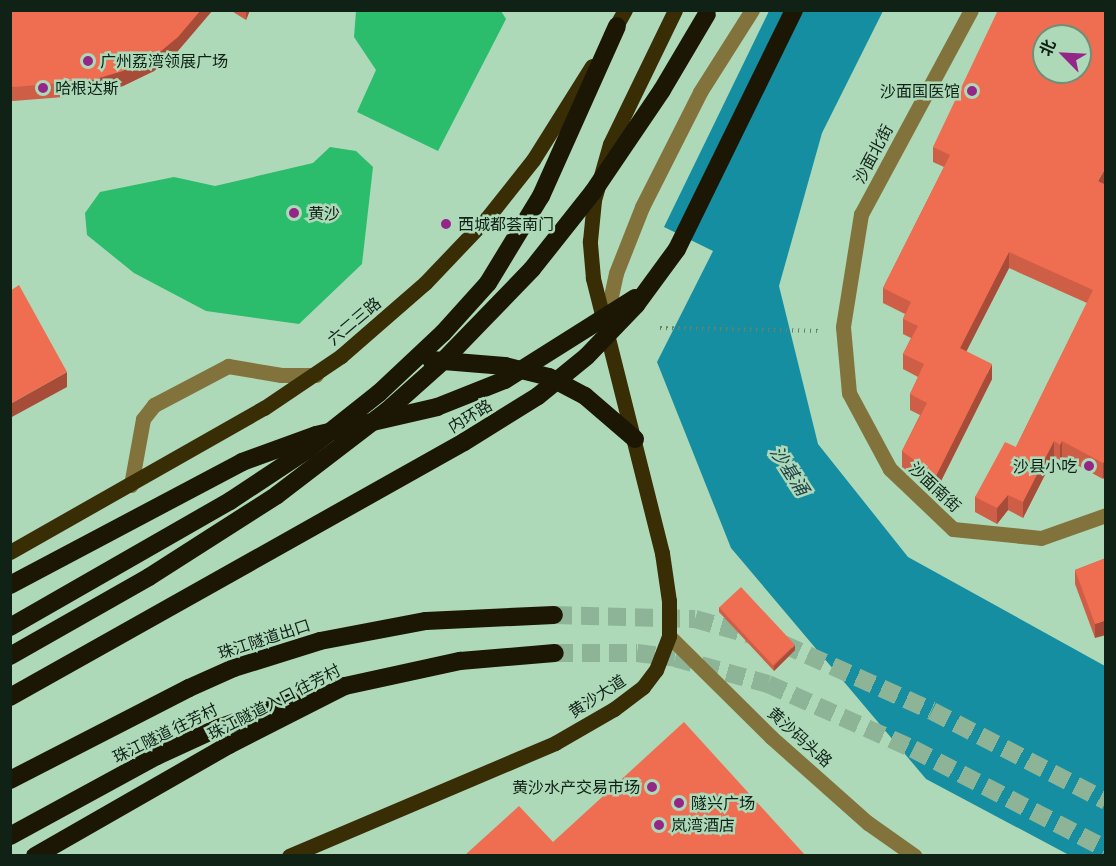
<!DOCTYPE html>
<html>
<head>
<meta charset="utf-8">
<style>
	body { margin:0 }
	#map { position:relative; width:1116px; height:866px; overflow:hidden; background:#add9b9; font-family:"Asap Condensed","Noto Sans SC",sans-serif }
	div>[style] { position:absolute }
	.green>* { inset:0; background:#2bbc6c }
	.water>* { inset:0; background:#158ea2 }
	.highway-tunnel>* { height:18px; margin-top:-9px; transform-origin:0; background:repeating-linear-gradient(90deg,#8eb498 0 18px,transparent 0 27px) }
	.path>* { height:4px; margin-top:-2px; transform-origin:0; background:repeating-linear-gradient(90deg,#64836d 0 1.5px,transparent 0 6px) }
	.minor>* { height:15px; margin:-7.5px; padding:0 7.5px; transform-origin:7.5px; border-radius:7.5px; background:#82733d }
	.major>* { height:15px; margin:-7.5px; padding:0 7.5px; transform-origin:7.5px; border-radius:7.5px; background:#382d05 }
	.highway>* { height:18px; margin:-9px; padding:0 9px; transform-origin:9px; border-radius:9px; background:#1c1704 }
	.highway-bridge>* { height:18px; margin:-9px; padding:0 9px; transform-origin:9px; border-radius:9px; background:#1c1704 }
	.wall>* { inset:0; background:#ce5e46 }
	.shaded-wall>* { inset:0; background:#a74c39 }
	.building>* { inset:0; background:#ef6d51; transform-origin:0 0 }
	.dots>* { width:16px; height:16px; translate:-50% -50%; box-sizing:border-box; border:3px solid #add9b9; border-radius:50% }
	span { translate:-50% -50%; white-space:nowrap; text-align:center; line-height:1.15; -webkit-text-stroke:5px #add9b9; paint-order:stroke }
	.poi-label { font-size:16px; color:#102116 }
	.left { translate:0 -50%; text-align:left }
	.right { translate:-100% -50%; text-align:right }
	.street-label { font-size:16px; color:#102116 }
	.water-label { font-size:18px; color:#224249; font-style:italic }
	.frame { position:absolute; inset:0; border:12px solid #102116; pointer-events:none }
	.north { position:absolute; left:1032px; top:24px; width:60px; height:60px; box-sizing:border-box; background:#add9b9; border:2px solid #6e8f78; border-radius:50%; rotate:294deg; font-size:16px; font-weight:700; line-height:24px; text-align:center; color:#102116 }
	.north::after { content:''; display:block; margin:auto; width:21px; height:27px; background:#942687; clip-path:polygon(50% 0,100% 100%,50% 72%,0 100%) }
</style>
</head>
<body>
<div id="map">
	<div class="green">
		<div style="clip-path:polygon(356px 11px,501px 11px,506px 19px,438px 151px,357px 112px,376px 70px,354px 37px)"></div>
		<div style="clip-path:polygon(330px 147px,356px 151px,373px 167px,362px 264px,299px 324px,206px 311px,134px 273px,87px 235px,85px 213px,100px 192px,174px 177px,215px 186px,313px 163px)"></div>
	</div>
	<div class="water">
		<div style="clip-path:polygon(769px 11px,883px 11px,822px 133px,779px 286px,818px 444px,908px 557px,1105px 666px,1105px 855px,1069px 855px,926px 779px,731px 548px,657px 362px,713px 251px,664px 227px)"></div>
	</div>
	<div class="highway-tunnel">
		<div style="left:554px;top:615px;width:141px;rotate:1.6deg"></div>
		<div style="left:695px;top:619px;width:91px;rotate:15.9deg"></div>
		<div style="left:783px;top:644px;width:163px;rotate:24.2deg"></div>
		<div style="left:932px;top:711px;width:196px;rotate:27.3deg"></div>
		<div style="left:555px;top:653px;width:82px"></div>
		<div style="left:637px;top:653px;width:38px;rotate:7deg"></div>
		<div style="left:675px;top:658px;width:97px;rotate:15.6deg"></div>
		<div style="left:768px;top:684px;width:159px;rotate:24.1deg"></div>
		<div style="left:913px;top:749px;width:217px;rotate:27.4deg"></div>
	</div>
	<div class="path">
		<div style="left:660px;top:328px;width:162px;rotate:1.1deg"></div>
	</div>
	<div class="minor">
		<div style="left:971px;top:10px;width:232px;rotate:118.3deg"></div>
		<div style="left:861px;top:214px;width:114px;rotate:99.1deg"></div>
		<div style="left:843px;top:327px;width:66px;rotate:84.8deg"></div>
		<div style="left:849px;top:393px;width:86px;rotate:61.7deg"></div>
		<div style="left:890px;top:469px;width:87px;rotate:43.6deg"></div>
		<div style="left:953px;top:529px;width:88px;rotate:5.8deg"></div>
		<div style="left:1041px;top:538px;width:69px;rotate:-19.5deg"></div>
		<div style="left:605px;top:324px;width:52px;rotate:-77.8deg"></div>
		<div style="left:616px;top:273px;width:71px;rotate:-68.5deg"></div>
		<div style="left:642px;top:207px;width:129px;rotate:-63.2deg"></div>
		<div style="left:700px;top:92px;width:97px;rotate:-57.6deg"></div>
		<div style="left:131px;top:485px;width:67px;rotate:-79.7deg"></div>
		<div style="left:143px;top:419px;width:18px;rotate:-52deg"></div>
		<div style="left:154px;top:405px;width:84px;rotate:-27.8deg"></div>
		<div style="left:228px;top:366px;width:54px;rotate:9.6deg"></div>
		<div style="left:281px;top:375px;width:35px"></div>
		<div style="left:669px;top:636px;width:144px;rotate:44.7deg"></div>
		<div style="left:771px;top:737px;width:130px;rotate:41.6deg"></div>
		<div style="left:868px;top:823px;width:57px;rotate:35.1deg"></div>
	</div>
	<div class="major">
		<div style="left:611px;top:35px;width:29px;rotate:-61deg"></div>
		<div style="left:10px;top:552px;width:292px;rotate:-29.6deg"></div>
		<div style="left:264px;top:408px;width:93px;rotate:-34deg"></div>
		<div style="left:341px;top:356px;width:111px;rotate:-41deg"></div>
		<div style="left:425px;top:283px;width:90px;rotate:-46.4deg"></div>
		<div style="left:487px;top:218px;width:74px;rotate:-51.6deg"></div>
		<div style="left:533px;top:160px;width:111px;rotate:-57.9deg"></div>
		<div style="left:289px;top:856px;width:289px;rotate:-23deg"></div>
		<div style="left:555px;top:743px;width:68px;rotate:-30deg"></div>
		<div style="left:614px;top:709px;width:36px;rotate:-37deg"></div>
		<div style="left:643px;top:687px;width:21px;rotate:-53deg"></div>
		<div style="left:656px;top:670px;width:36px;rotate:-69deg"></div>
		<div style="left:669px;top:636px;width:35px;rotate:-90deg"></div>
		<div style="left:669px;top:601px;width:49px;rotate:-98.3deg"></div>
		<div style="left:662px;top:553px;width:284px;rotate:-104.1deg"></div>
		<div style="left:593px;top:278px;width:37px;rotate:-95deg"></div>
		<div style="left:590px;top:241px;width:41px;rotate:-84.4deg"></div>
		<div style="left:594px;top:200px;width:58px;rotate:-74.1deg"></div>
		<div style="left:610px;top:144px;width:149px;rotate:-64.1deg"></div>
	</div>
	<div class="highway">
		<div style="left:431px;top:360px;width:74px;rotate:4.6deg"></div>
		<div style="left:505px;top:366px;width:45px;rotate:14deg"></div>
		<div style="left:549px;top:377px;width:41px;rotate:27.8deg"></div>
		<div style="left:585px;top:396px;width:66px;rotate:40.7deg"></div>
		<div style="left:230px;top:501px;width:92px;rotate:-33.5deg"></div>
		<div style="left:307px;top:450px;width:92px;rotate:-38.4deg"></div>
		<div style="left:379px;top:393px;width:88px;rotate:-43.2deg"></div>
		<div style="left:443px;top:333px;width:67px;rotate:-48deg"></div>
		<div style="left:488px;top:283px;width:102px;rotate:-58.7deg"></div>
		<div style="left:541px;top:196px;width:186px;rotate:-65.9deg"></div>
		<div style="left:10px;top:780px;width:201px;rotate:-27.2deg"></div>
		<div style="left:189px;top:688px;width:49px;rotate:-24deg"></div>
		<div style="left:234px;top:668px;width:90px;rotate:-17.4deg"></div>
		<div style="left:320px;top:641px;width:108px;rotate:-10.7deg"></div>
		<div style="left:426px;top:621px;width:128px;rotate:-2.7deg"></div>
		<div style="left:10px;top:836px;width:167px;rotate:-28.6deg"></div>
		<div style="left:157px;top:756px;width:67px;rotate:-24.7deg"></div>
		<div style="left:218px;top:728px;width:88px;rotate:-19.3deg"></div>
		<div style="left:35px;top:856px;width:224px;rotate:-29.8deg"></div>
		<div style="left:229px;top:745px;width:130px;rotate:-27deg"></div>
		<div style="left:345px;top:686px;width:118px;rotate:-12.3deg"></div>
		<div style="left:460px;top:661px;width:95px;rotate:-4.8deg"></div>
	</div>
	<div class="highway-bridge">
		<div style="left:10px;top:585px;width:263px;rotate:-27.9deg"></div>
		<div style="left:242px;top:462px;width:79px;rotate:-20deg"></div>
		<div style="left:316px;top:435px;width:124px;rotate:-13deg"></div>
		<div style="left:437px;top:407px;width:73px;rotate:-21.7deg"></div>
		<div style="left:505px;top:380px;width:154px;rotate:-32.2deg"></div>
		<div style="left:10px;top:627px;width:254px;rotate:-29.8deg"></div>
		<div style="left:10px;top:656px;width:160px;rotate:-29.6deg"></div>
		<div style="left:149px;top:577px;width:152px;rotate:-32.6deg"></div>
		<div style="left:277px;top:495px;width:138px;rotate:-37.4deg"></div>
		<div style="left:387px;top:411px;width:74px;rotate:-41.7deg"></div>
		<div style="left:442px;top:362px;width:129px;rotate:-45.9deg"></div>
		<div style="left:532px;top:269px;width:98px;rotate:-51.6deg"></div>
		<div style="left:593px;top:192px;width:123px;rotate:-55.9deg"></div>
		<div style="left:662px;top:90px;width:88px;rotate:-59.4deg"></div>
		<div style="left:10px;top:697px;width:521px;rotate:-29.32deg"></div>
		<div style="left:464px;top:442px;width:87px;rotate:-31.9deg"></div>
		<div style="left:538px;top:396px;width:63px;rotate:-39.2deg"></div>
		<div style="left:587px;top:356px;width:71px;rotate:-46.1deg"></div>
		<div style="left:636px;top:305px;width:69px;rotate:-53.8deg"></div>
		<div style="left:677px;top:249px;width:266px;rotate:-63.9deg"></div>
	</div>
	<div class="wall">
		<div style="clip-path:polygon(10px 10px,178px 51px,154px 71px,123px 86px,89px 95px,13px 101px,10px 100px)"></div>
		<div style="clip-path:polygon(230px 10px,250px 10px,246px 20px)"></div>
		<div style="clip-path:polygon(933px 147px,1106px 185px,1106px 474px,1103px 479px,1062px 457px,1060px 460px,1054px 457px,1023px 518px,1008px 510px,997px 524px,975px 512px,975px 497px,1016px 447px,1087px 303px,1009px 268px,966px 351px,992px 379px,936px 491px,902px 467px,902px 451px,920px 415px,910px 410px,910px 394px,918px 377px,903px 369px,903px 354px,911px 338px,903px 334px,903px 319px,905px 314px,883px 303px,883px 288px,944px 167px,933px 162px)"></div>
		<div style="clip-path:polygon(1106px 558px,1095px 638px,1075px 584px,1075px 570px)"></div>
		<div style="clip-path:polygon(719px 607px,795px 650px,774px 671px,719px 612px)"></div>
	</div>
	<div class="shaded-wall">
		<div style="clip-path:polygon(201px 10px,213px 10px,178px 51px,154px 71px,123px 86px,89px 95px,89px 81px)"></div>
		<div style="clip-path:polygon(246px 10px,250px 10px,246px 20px)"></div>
		<div style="clip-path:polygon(1106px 167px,1106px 182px,1098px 197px,1098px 181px)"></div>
		<div style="clip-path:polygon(1009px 252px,1009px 268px,960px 364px,960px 348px)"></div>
		<div style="clip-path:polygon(992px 364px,992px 379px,936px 491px,936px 476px)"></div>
		<div style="clip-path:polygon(67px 372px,67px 387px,10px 418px,10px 404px)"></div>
		<div style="clip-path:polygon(1054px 441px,1054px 457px,1023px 518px,1023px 502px)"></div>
		<div style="clip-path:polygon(1062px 441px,1062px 457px,1060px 460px,1060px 445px)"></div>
		<div style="clip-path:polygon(1106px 459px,1106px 474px,1103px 479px,1103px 463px)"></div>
		<div style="clip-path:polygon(1008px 495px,1008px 510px,997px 524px,997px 508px)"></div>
		<div style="clip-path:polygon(1106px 620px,1106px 635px,1095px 638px,1095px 624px)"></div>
		<div style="clip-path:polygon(795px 645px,795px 650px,774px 671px,774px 666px)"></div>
	</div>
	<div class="building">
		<div style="clip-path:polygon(10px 10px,201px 10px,178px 37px,154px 57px,123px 71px,89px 81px,13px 87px,10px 86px)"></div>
		<div style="clip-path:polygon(evenodd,998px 10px,1106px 10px,1106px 167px,1098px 181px,1106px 185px,1106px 459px,1103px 463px,1062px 441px,1060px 445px,1054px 441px,1023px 502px,1008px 495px,997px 508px,975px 497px,1005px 442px,1016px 447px,1093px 290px,1009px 252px,960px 348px,992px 364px,936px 476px,902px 451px,927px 403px,910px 394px,924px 364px,903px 354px,918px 326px,903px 319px,911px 302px,883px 288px,950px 155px,933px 147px,998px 10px,1044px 36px,1080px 36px,1080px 72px,1044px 72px,1044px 36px)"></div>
		<div style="clip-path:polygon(19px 285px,67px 372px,10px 404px,10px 291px)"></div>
		<div style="clip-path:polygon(1106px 558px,1106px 620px,1095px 624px,1075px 570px)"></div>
		<div style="left:741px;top:587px;width:79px;height:30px;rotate:47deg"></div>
		<div style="clip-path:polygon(684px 722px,805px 855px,465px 855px,519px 806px,553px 842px)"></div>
	</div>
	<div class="dots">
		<div style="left:88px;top:61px;background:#942687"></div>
		<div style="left:43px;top:88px;background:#942687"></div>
		<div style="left:972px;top:91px;background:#942687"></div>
		<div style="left:294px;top:213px;background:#942687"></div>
		<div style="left:446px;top:224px;background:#942687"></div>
		<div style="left:1089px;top:466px;background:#942687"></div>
		<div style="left:652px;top:787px;background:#942687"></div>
		<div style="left:679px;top:803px;background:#942687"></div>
		<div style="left:659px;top:825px;background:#942687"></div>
	</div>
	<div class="poi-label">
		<span class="left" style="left:100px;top:61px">广州荔湾领展广场</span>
		<span class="left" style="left:55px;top:88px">哈根达斯</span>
		<span class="right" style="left:960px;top:91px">沙面国医馆</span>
		<span class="left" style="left:308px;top:213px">黄沙</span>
		<span class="left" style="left:458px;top:224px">西城都荟南门</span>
		<span class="right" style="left:1077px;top:466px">沙县小吃</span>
		<span class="right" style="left:640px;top:787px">黄沙水产交易市场</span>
		<span class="left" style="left:691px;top:803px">隧兴广场</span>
		<span class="left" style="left:671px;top:825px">岚湾酒店</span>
	</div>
	<div class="street-label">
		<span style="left:873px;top:154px;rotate:-62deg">沙面北街</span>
		<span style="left:354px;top:321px;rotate:-40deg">六二三路</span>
		<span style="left:470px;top:416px;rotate:-31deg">内环路</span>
		<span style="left:935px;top:487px;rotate:43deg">沙面南街</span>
		<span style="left:264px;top:639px;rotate:-18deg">珠江隧道出口</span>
		<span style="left:597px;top:696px;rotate:-33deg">黄沙大道</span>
		<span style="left:274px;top:702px;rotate:-27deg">珠江隧道入口 往芳村</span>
		<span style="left:165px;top:733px;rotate:-26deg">珠江隧道 往芳村</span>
		<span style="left:800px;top:737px;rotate:42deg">黄沙码头路</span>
	</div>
	<div class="water-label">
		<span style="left:789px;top:471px;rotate:57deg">沙基涌</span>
	</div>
	<div class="frame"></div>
	<div class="north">北</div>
</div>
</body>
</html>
